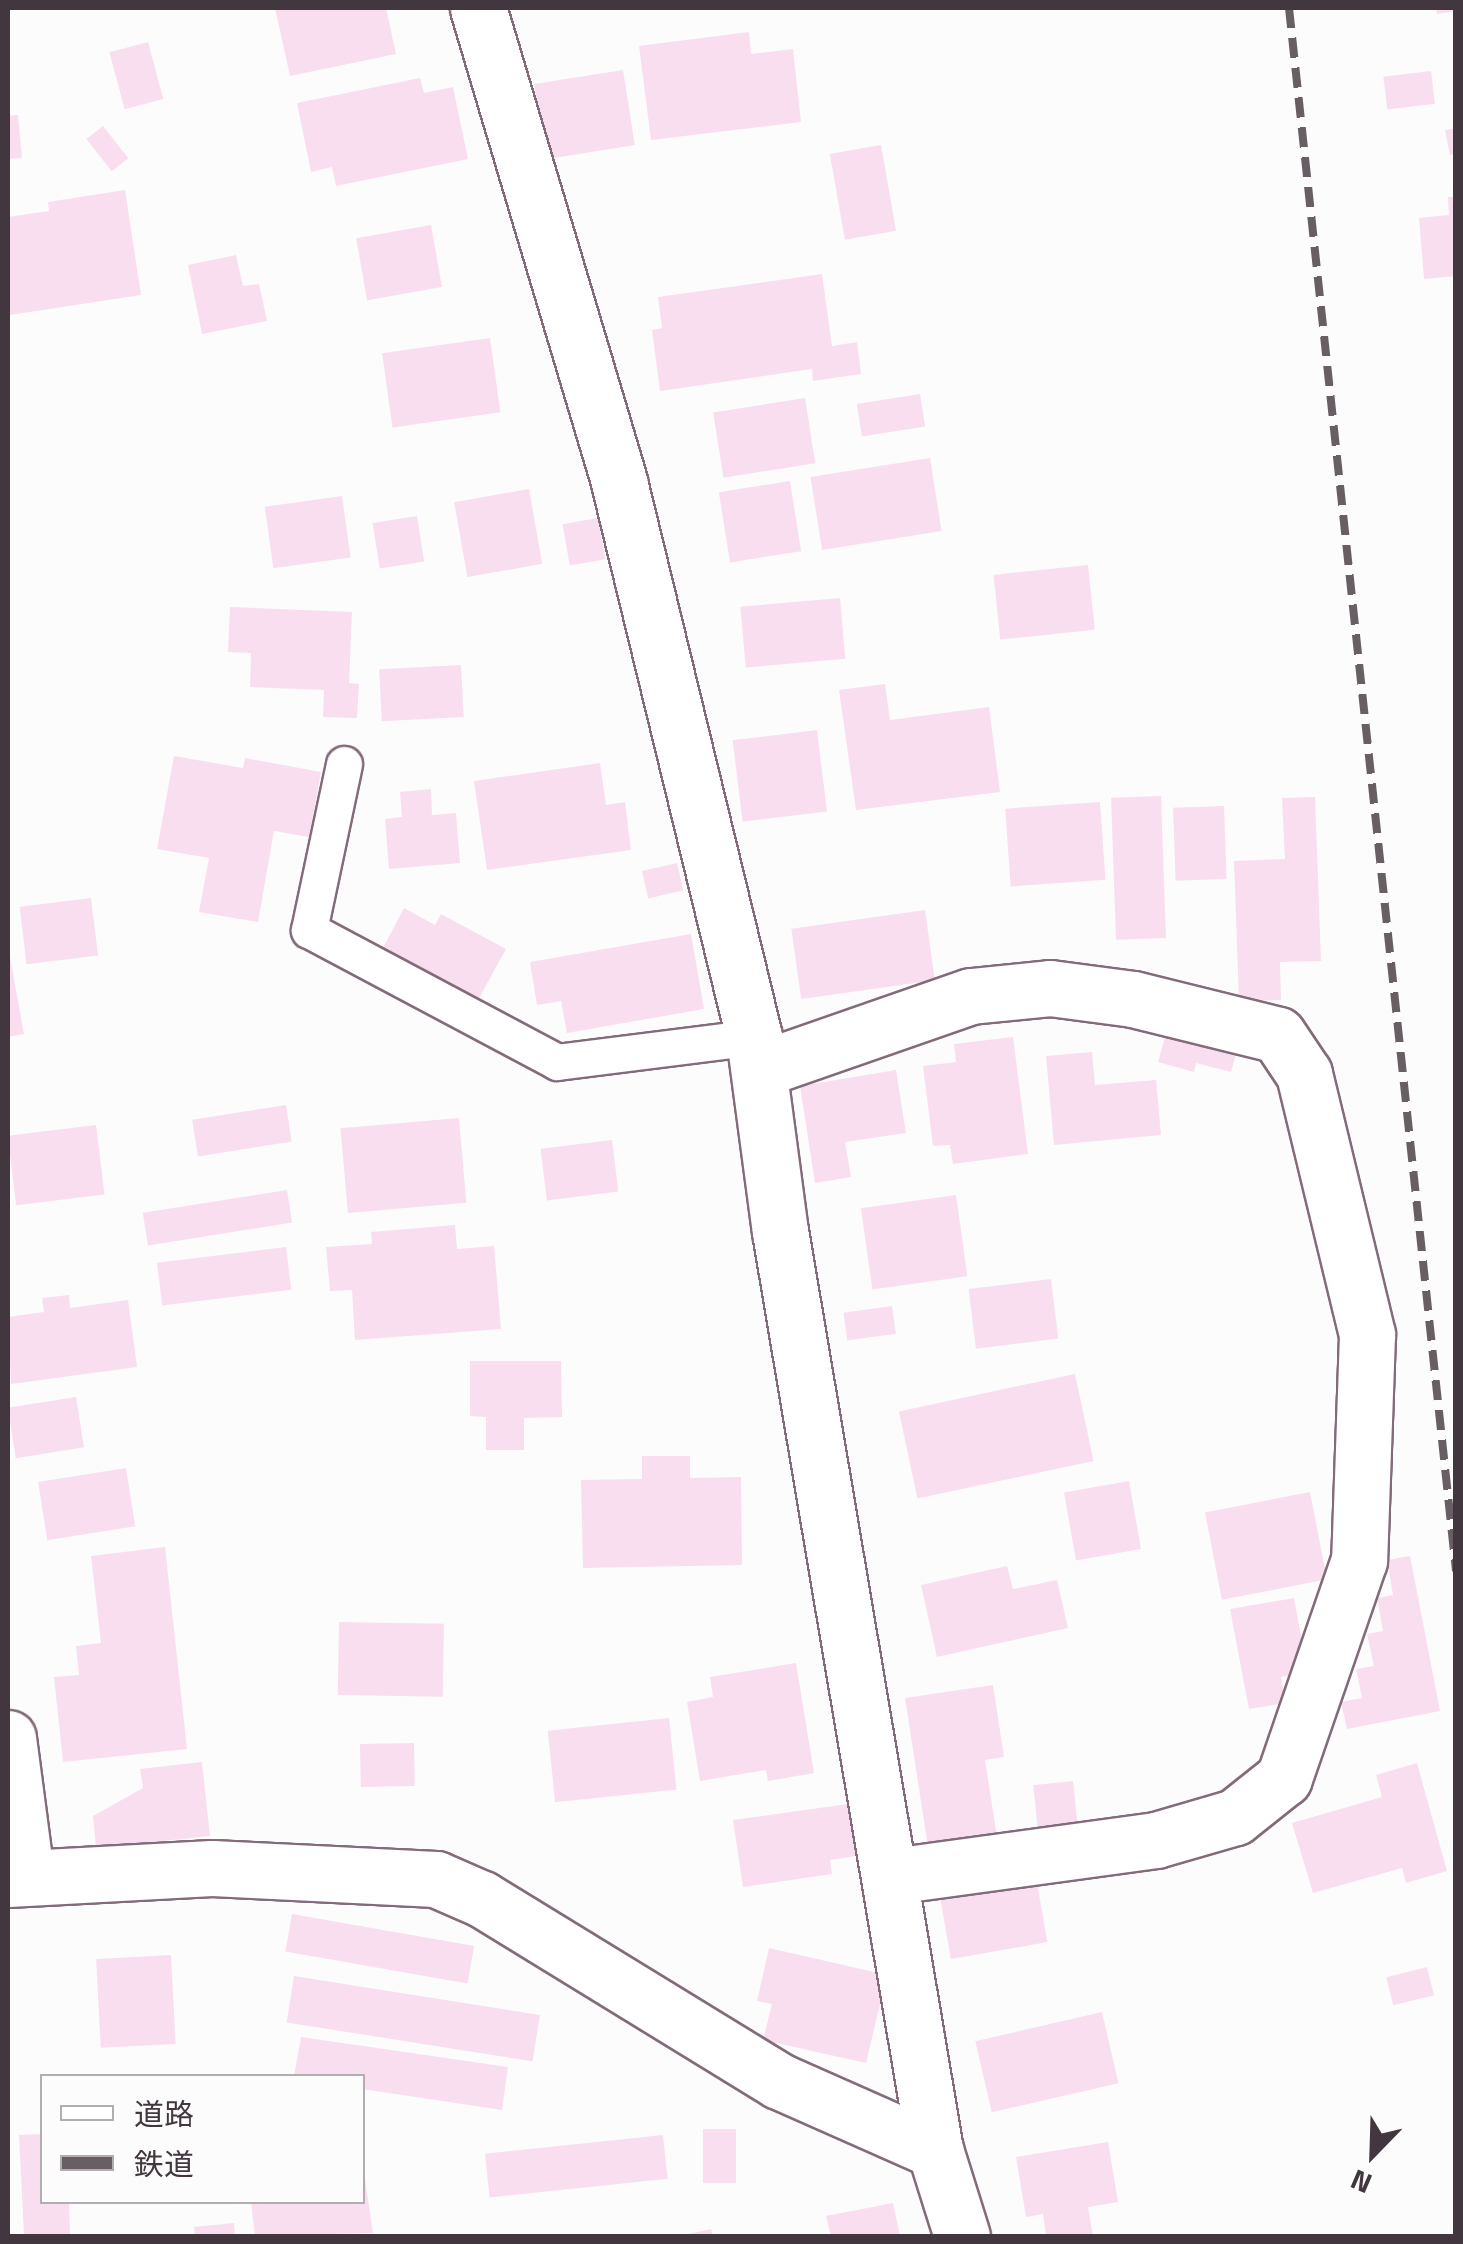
<!DOCTYPE html>
<html>
<head>
<meta charset="utf-8">
<style>
	body { margin:0 }
	#map { position:relative; width:1463px; height:2244px; overflow:hidden; background:#fcfcfc; font-family:"Titillium Web","Noto Sans JP",sans-serif }
	div>[style] { position:absolute }
	.building>* { inset:0; background:#f9def0; transform-origin:0 0 }
	.roads { filter:drop-shadow(2px 0 #826b7a) drop-shadow(-2px 0 #826b7a) drop-shadow(0 2px #826b7a) drop-shadow(0 -2px #826b7a) }
	.lane>* { height:35px; margin:-17.5px; padding:0 17.5px; transform-origin:17.5px; border-radius:17.5px; background:#fff }
	.street>* { height:55px; margin:-27.5px; padding:0 27.5px; transform-origin:27.5px; border-radius:27.5px; background:#fff }
	.rail>* { height:8px; margin-top:-4px; transform-origin:0; background:repeating-linear-gradient(90deg,#675f64 0 20px,transparent 0 30px) }
	span { translate:-50% -50%; white-space:nowrap; text-align:center; line-height:1.15; -webkit-text-stroke:8px #fcfcfc; paint-order:stroke }
	.frame { position:absolute; inset:0; border:10px solid #42373e; pointer-events:none }
	.legend { position:absolute; left:40px; top:2074px; width:325px; height:130px; box-sizing:border-box; background:#fcfcfc; border:2px solid #b2adb0; margin:0; padding:12px 18px; list-style:none; font-size:30px; color:#42373e }
	.legend li { display:flex; align-items:center; gap:20px; height:50px }
	.legend b { width:50px; border:2px solid #b2adb0 }
	.north { position:absolute; left:1323px; top:2104px; width:100px; height:100px; -webkit-text-stroke:8px #fcfcfc; paint-order:stroke; rotate:203deg; font-size:28px; font-weight:700; line-height:40px; text-align:center; color:#42373e }
	.north::after { content:''; display:block; margin:auto; width:35px; height:45px; background:#42373e; clip-path:polygon(50% 0,100% 100%,50% 72%,0 100%) }
</style>
</head>
<body>
<div id="map">
	<div class="building">
		<div style="clip-path:polygon(275px 8px,386px 8px,396px 54px,290px 76px)"></div>
		<div style="clip-path:polygon(1436px 8px,1456px 8px,1456px 11px,1437px 14px)"></div>
		<div style="clip-path:polygon(749px 32px,751px 54px,793px 49px,801px 122px,651px 140px,639px 46px)"></div>
		<div style="left:148px;top:42px;width:59px;height:40px;rotate:75deg"></div>
		<div style="left:623px;top:70px;width:76px;height:90px;rotate:81deg"></div>
		<div style="left:1431px;top:71px;width:33px;height:48px;rotate:83deg"></div>
		<div style="clip-path:polygon(420px 78px,424px 93px,453px 87px,468px 159px,336px 186px,332px 167px,311px 172px,297px 103px)"></div>
		<div style="clip-path:polygon(18px 115px,22px 158px,8px 159px,8px 116px)"></div>
		<div style="left:103px;top:126px;width:41px;height:21px;rotate:52deg"></div>
		<div style="clip-path:polygon(1456px 128px,1456px 154px,1450px 155px,1445px 130px)"></div>
		<div style="left:881px;top:145px;width:87px;height:52px;rotate:80deg"></div>
		<div style="clip-path:polygon(125px 190px,141px 295px,10px 315px,8px 217px,49px 211px,48px 202px)"></div>
		<div style="clip-path:polygon(1448px 197px,1456px 197px,1456px 276px,1424px 279px,1419px 218px,1449px 215px)"></div>
		<div style="left:431px;top:225px;width:63px;height:76px;rotate:80deg"></div>
		<div style="clip-path:polygon(236px 255px,243px 286px,259px 284px,267px 321px,202px 334px,188px 265px)"></div>
		<div style="clip-path:polygon(822px 274px,832px 346px,857px 342px,861px 374px,813px 381px,812px 369px,660px 391px,652px 330px,662px 328px,658px 297px)"></div>
		<div style="left:490px;top:338px;width:75px;height:109px;rotate:82deg"></div>
		<div style="left:920px;top:394px;width:33px;height:64px;rotate:81deg"></div>
		<div style="left:805px;top:398px;width:66px;height:93px;rotate:81deg"></div>
		<div style="left:930px;top:458px;width:74px;height:121px;rotate:81deg"></div>
		<div style="left:790px;top:481px;width:71px;height:72px;rotate:81deg"></div>
		<div style="left:529px;top:489px;width:76px;height:76px;rotate:80deg"></div>
		<div style="left:342px;top:496px;width:62px;height:78px;rotate:82deg"></div>
		<div style="left:417px;top:516px;width:46px;height:45px;rotate:81deg"></div>
		<div style="left:598px;top:518px;width:42px;height:36px;rotate:80deg"></div>
		<div style="left:1088px;top:565px;width:65px;height:95px;rotate:84deg"></div>
		<div style="left:840px;top:598px;width:61px;height:100px;rotate:85deg"></div>
		<div style="clip-path:polygon(230px 607px,352px 612px,349px 683px,359px 684px,357px 718px,323px 717px,324px 690px,250px 687px,251px 653px,228px 652px)"></div>
		<div style="left:461px;top:665px;width:52px;height:82px;rotate:87deg"></div>
		<div style="clip-path:polygon(885px 684px,890px 720px,989px 707px,1000px 792px,856px 810px,839px 690px)"></div>
		<div style="left:817px;top:730px;width:82px;height:85px;rotate:83deg"></div>
		<div style="clip-path:polygon(174px 756px,243px 768px,245px 758px,321px 772px,309px 837px,274px 831px,258px 922px,199px 912px,209px 858px,157px 849px)"></div>
		<div style="clip-path:polygon(600px 763px,606px 805px,625px 802px,631px 850px,487px 870px,474px 781px)"></div>
		<div style="clip-path:polygon(431px 789px,432px 815px,456px 813px,460px 863px,389px 869px,385px 819px,402px 817px,400px 792px)"></div>
		<div style="left:1161px;top:796px;width:142px;height:50px;rotate:88deg"></div>
		<div style="clip-path:polygon(1315px 797px,1321px 961px,1280px 962px,1281px 1000px,1239px 1001px,1234px 861px,1285px 859px,1282px 798px)"></div>
		<div style="left:1100px;top:802px;width:78px;height:95px;rotate:86deg"></div>
		<div style="left:1224px;top:806px;width:73px;height:51px;rotate:88deg"></div>
		<div style="left:677px;top:863px;width:28px;height:36px;rotate:77deg"></div>
		<div style="left:91px;top:898px;width:58px;height:72px;rotate:83deg"></div>
		<div style="clip-path:polygon(404px 908px,435px 925px,441px 914px,506px 949px,478px 1000px,383px 948px)"></div>
		<div style="left:925px;top:910px;width:71px;height:135px;rotate:82deg"></div>
		<div style="clip-path:polygon(691px 934px,704px 1009px,567px 1033px,561px 1001px,537px 1005px,530px 962px)"></div>
		<div style="clip-path:polygon(9px 951px,24px 1034px,8px 1037px,8px 952px)"></div>
		<div style="clip-path:polygon(1168px 1026px,1238px 1046px,1231px 1072px,1196px 1063px,1194px 1072px,1158px 1062px)"></div>
		<div style="clip-path:polygon(1013px 1037px,1028px 1154px,953px 1164px,950px 1145px,933px 1146px,923px 1066px,956px 1062px,954px 1044px)"></div>
		<div style="clip-path:polygon(1092px 1052px,1095px 1085px,1156px 1080px,1161px 1135px,1054px 1145px,1046px 1056px)"></div>
		<div style="clip-path:polygon(896px 1070px,906px 1133px,845px 1142px,851px 1177px,815px 1183px,800px 1086px)"></div>
		<div style="left:286px;top:1105px;width:37px;height:95px;rotate:81deg"></div>
		<div style="left:459px;top:1118px;width:85px;height:119px;rotate:85deg"></div>
		<div style="left:96px;top:1125px;width:70px;height:89px;rotate:83deg"></div>
		<div style="left:612px;top:1140px;width:52px;height:72px;rotate:83deg"></div>
		<div style="left:287px;top:1190px;width:33px;height:146px;rotate:81deg"></div>
		<div style="left:956px;top:1195px;width:82px;height:96px;rotate:82deg"></div>
		<div style="clip-path:polygon(455px 1225px,457px 1249px,494px 1246px,501px 1329px,355px 1340px,352px 1290px,330px 1291px,326px 1247px,372px 1244px,371px 1232px)"></div>
		<div style="left:286px;top:1247px;width:43px;height:130px;rotate:83deg"></div>
		<div style="left:1051px;top:1279px;width:60px;height:83px;rotate:83deg"></div>
		<div style="clip-path:polygon(69px 1295px,70px 1308px,128px 1300px,137px 1367px,11px 1384px,8px 1317px,44px 1312px,42px 1298px)"></div>
		<div style="left:892px;top:1306px;width:28px;height:49px;rotate:82deg"></div>
		<div style="clip-path:polygon(470px 1361px,561px 1361px,562px 1417px,524px 1418px,524px 1450px,486px 1450px,486px 1417px,470px 1416px)"></div>
		<div style="left:1075px;top:1374px;width:89px;height:180px;rotate:78deg"></div>
		<div style="left:76px;top:1397px;width:51px;height:69px;rotate:81deg"></div>
		<div style="clip-path:polygon(642px 1456px,690px 1456px,690px 1478px,741px 1477px,742px 1565px,583px 1568px,581px 1480px,642px 1479px)"></div>
		<div style="left:126px;top:1468px;width:59px;height:89px;rotate:81deg"></div>
		<div style="left:1129px;top:1481px;width:69px;height:66px;rotate:80deg"></div>
		<div style="left:1310px;top:1492px;width:89px;height:107px;rotate:79deg"></div>
		<div style="clip-path:polygon(165px 1547px,187px 1749px,63px 1762px,54px 1677px,79px 1675px,76px 1646px,101px 1643px,91px 1556px)"></div>
		<div style="clip-path:polygon(1410px 1556px,1440px 1711px,1347px 1729px,1341px 1702px,1362px 1698px,1356px 1669px,1374px 1666px,1367px 1634px,1383px 1631px,1377px 1598px,1393px 1595px,1387px 1560px)"></div>
		<div style="clip-path:polygon(1007px 1566px,1013px 1589px,1057px 1580px,1068px 1628px,937px 1657px,921px 1585px)"></div>
		<div style="clip-path:polygon(1294px 1598px,1308px 1673px,1281px 1677px,1286px 1703px,1249px 1709px,1230px 1609px)"></div>
		<div style="left:339px;top:1622px;width:105px;height:73px;rotate:1deg"></div>
		<div style="clip-path:polygon(796px 1663px,814px 1773px,768px 1781px,766px 1770px,700px 1781px,687px 1702px,713px 1697px,710px 1677px)"></div>
		<div style="clip-path:polygon(993px 1685px,1004px 1757px,985px 1760px,997px 1837px,928px 1847px,905px 1698px)"></div>
		<div style="left:669px;top:1718px;width:72px;height:122px;rotate:84deg"></div>
		<div style="left:414px;top:1743px;width:43px;height:54px;rotate:89deg"></div>
		<div style="clip-path:polygon(202px 1762px,210px 1836px,96px 1848px,93px 1816px,143px 1788px,140px 1769px)"></div>
		<div style="clip-path:polygon(1417px 1763px,1447px 1871px,1406px 1883px,1402px 1868px,1313px 1893px,1292px 1823px,1382px 1797px,1376px 1775px)"></div>
		<div style="left:1073px;top:1781px;width:46px;height:40px;rotate:84deg"></div>
		<div style="clip-path:polygon(855px 1803px,862px 1855px,830px 1860px,832px 1874px,743px 1887px,733px 1820px)"></div>
		<div style="left:1037px;top:1883px;width:60px;height:98px;rotate:80deg"></div>
		<div style="left:292px;top:1914px;width:185px;height:38px;rotate:10deg"></div>
		<div style="clip-path:polygon(769px 1948px,887px 1975px,866px 2063px,763px 2040px,772px 2004px,757px 2001px)"></div>
		<div style="left:171px;top:1955px;width:89px;height:75px;rotate:87deg"></div>
		<div style="left:1427px;top:1967px;width:29px;height:42px;rotate:76deg"></div>
		<div style="left:294px;top:1976px;width:249px;height:47px;rotate:9deg"></div>
		<div style="left:1102px;top:2012px;width:73px;height:130px;rotate:77deg"></div>
		<div style="clip-path:polygon(301px 2037px,508px 2067px,502px 2110px,362px 2089px,362px 2076px,294px 2076px)"></div>
		<div style="left:703px;top:2129px;width:33px;height:54px"></div>
		<div style="clip-path:polygon(42px 2134px,42px 2202px,69px 2202px,70px 2236px,24px 2236px,19px 2135px)"></div>
		<div style="left:663px;top:2135px;width:44px;height:179px;rotate:84deg"></div>
		<div style="clip-path:polygon(1108px 2142px,1118px 2202px,1088px 2207px,1093px 2236px,1046px 2236px,1043px 2214px,1026px 2217px,1016px 2157px)"></div>
		<div style="clip-path:polygon(362px 2159px,373px 2233px,255px 2236px,251px 2202px,362px 2202px)"></div>
		<div style="clip-path:polygon(893px 2203px,900px 2236px,831px 2236px,826px 2216px)"></div>
		<div style="clip-path:polygon(234px 2223px,235px 2236px,195px 2236px,194px 2227px)"></div>
		<div style="clip-path:polygon(711px 2229px,713px 2236px,683px 2236px,683px 2235px)"></div>
	</div>
	<div class="roads">
		<div class="lane">
			<div style="left:344px;top:764px;width:170px;rotate:101.9deg"></div>
			<div style="left:309px;top:930px;width:281px;rotate:28deg"></div>
			<div style="left:557px;top:1062px;width:199px;rotate:-7.2deg"></div>
		</div>
		<div class="street">
			<div style="left:478px;top:8px;width:495px;rotate:73.4deg"></div>
			<div style="left:619px;top:482px;width:571px;rotate:76.33deg"></div>
			<div style="left:754px;top:1037px;width:196px;rotate:82.4deg"></div>
			<div style="left:780px;top:1231px;width:932px;rotate:80.43deg"></div>
			<div style="left:935px;top:2150px;width:90px;rotate:72.6deg"></div>
			<div style="left:761px;top:1069px;width:222px;rotate:-19.2deg"></div>
			<div style="left:971px;top:996px;width:79px;rotate:-5.8deg"></div>
			<div style="left:1050px;top:988px;width:84px;rotate:7.5deg"></div>
			<div style="left:1133px;top:999px;width:149px;rotate:13.9deg"></div>
			<div style="left:1278px;top:1035px;width:47px;rotate:56.3deg"></div>
			<div style="left:1304px;top:1074px;width:268px;rotate:76.4deg"></div>
			<div style="left:1367px;top:1335px;width:225px;rotate:92deg"></div>
			<div style="left:1359px;top:1560px;width:231px;rotate:109deg"></div>
			<div style="left:1284px;top:1778px;width:63px;rotate:141.5deg"></div>
			<div style="left:1235px;top:1817px;width:82px;rotate:163.8deg"></div>
			<div style="left:1156px;top:1840px;width:264px;rotate:172.2deg"></div>
			<div style="left:8px;top:1738px;width:138px;rotate:82.5deg"></div>
			<div style="left:8px;top:1879px;width:204px;rotate:-3.1deg"></div>
			<div style="left:212px;top:1868px;width:224px;rotate:2.8deg"></div>
			<div style="left:436px;top:1879px;width:50px;rotate:23.5deg"></div>
			<div style="left:482px;top:1899px;width:348px;rotate:31.5deg"></div>
			<div style="left:779px;top:2081px;width:171px;rotate:23.9deg"></div>
		</div>
	</div>
	<div class="rail">
		<div style="left:1289px;top:8px;width:1572px;rotate:83.9deg"></div>
	</div>
	<div class="frame"></div>
	<ul class="legend">
	<li><b style="height:12px;background:#fff"></b>道路</li>
	<li><b style="height:12px;background:#675f64"></b>鉄道</li>
	</ul>
	<div class="north">N</div>
</div>
</body>
</html>
